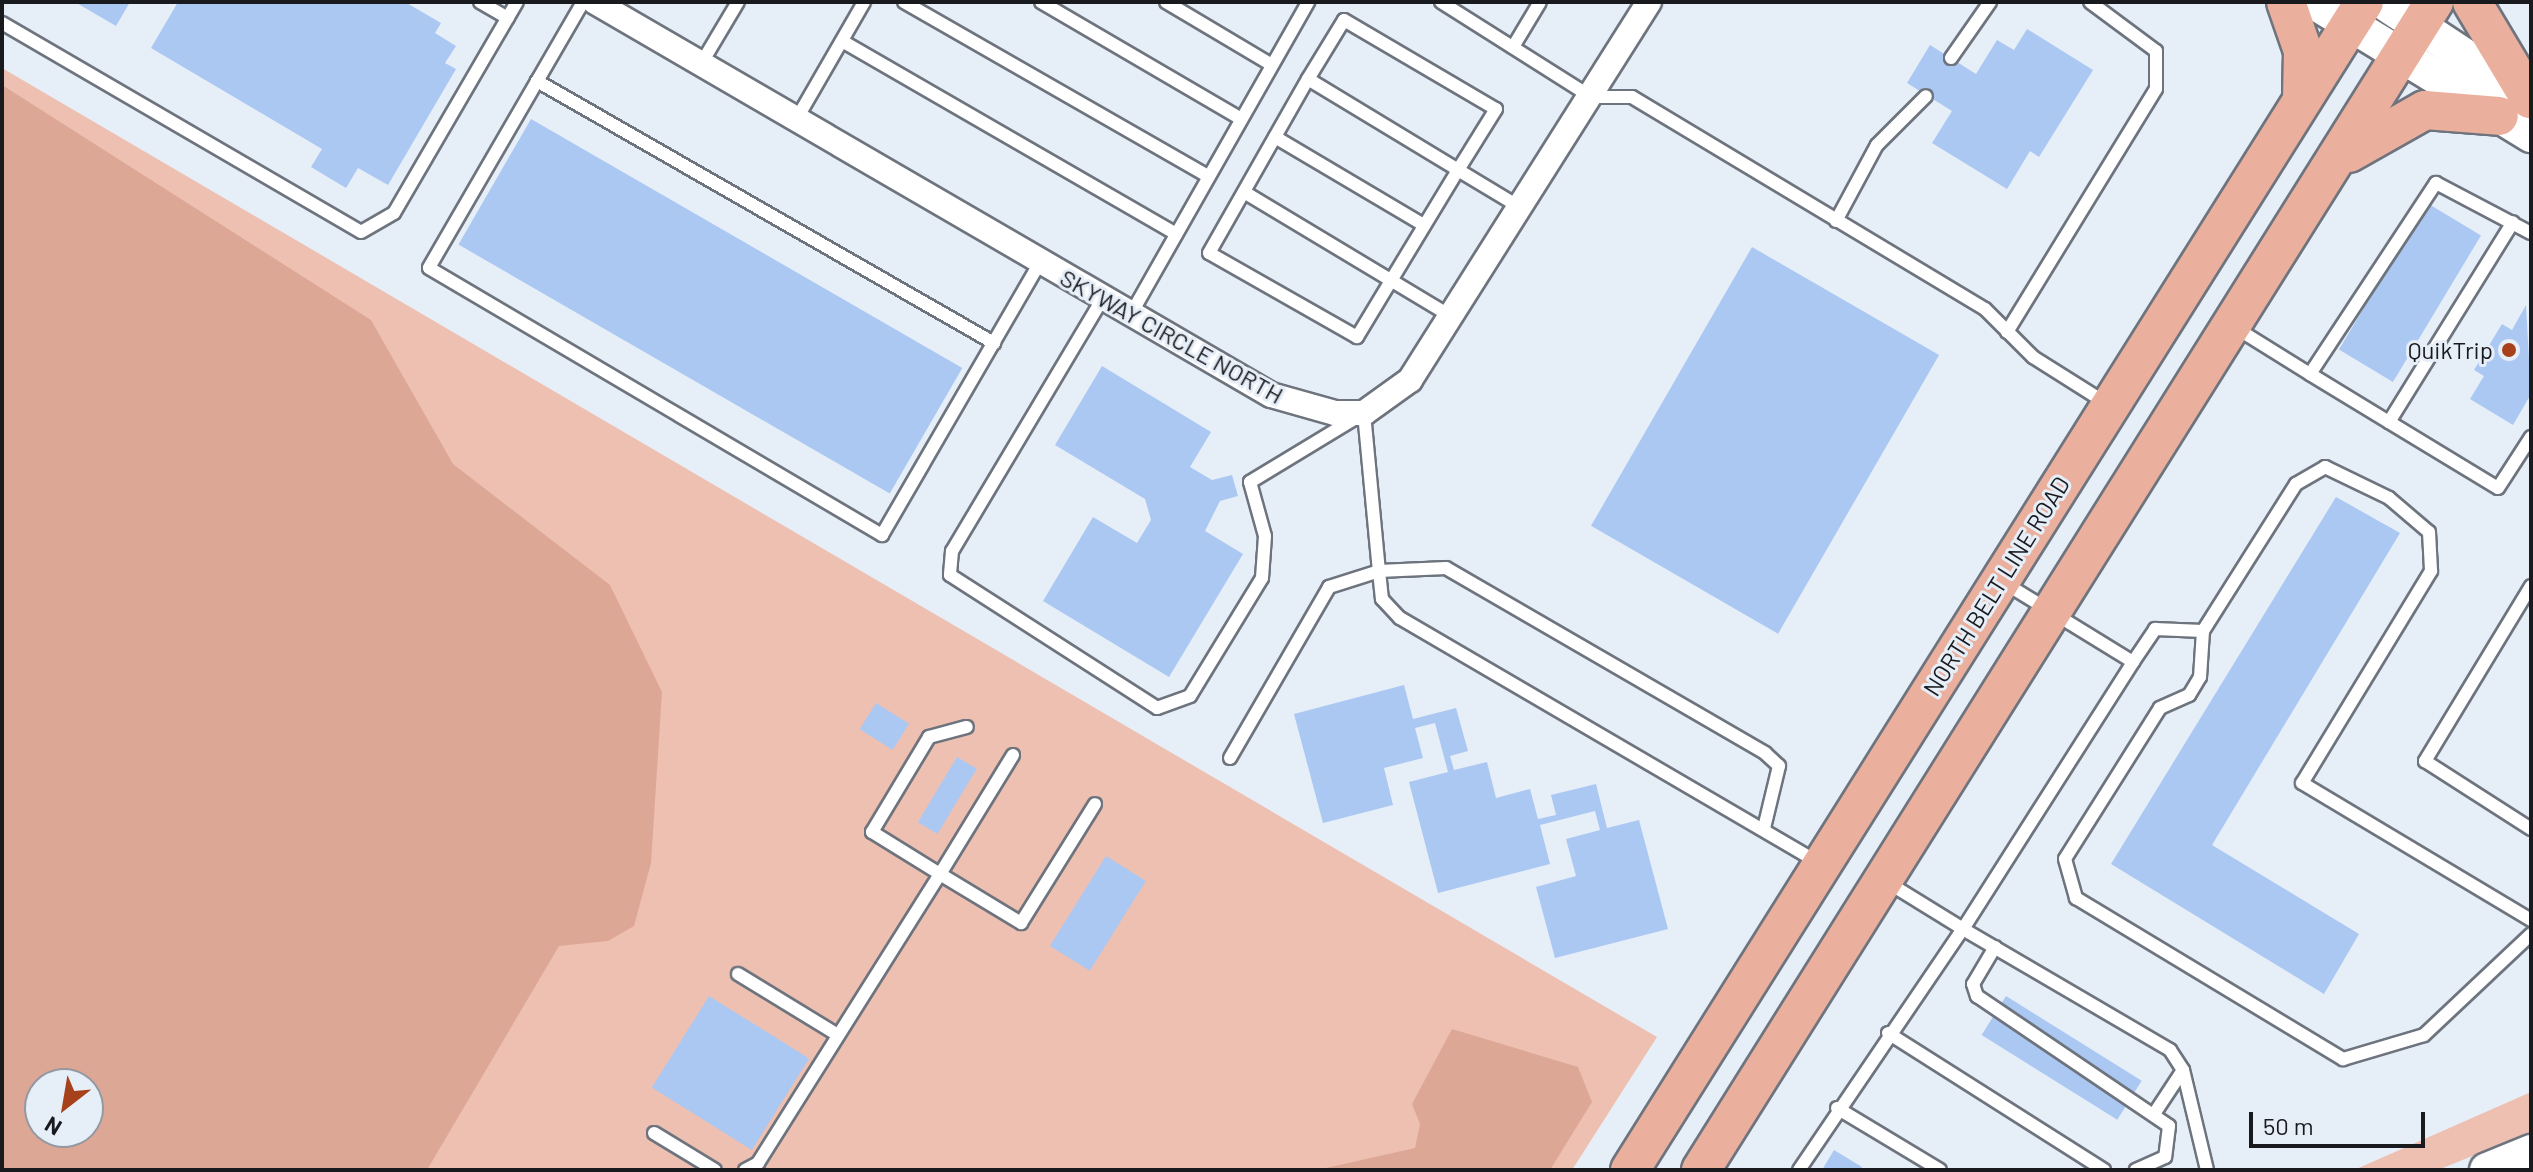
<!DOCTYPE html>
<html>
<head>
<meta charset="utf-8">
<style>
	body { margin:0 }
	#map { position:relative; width:2533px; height:1172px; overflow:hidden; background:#e6eef8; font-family:Barlow,sans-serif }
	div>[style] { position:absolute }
	.green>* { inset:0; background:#eec0b1 }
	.forest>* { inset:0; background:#dda796 }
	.building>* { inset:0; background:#abc8f3; transform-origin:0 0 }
	.roads { filter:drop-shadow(2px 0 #6e747e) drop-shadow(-2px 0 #6e747e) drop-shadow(0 2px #6e747e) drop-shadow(0 -2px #6e747e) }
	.lane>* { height:12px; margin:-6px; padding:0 6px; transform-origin:6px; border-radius:6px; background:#fff }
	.street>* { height:24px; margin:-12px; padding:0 12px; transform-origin:12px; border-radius:12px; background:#fff }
	.secondary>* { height:34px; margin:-17px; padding:0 17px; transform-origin:17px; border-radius:17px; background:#fff }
	.primary>* { height:38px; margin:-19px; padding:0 19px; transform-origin:19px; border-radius:19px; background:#ebb09d }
	.dots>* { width:22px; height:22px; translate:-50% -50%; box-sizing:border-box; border:4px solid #e6eef8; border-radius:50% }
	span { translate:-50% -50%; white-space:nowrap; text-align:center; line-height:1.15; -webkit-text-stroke:6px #e6eef8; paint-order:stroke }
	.street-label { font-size:24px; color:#181a1e }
	.poi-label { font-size:24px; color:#181a1e }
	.right { translate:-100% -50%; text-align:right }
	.frame { position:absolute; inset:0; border:4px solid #181a1e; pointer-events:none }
	.north { position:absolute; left:24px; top:1068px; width:80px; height:80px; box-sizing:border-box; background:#e6eef8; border:2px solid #9499a1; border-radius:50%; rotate:211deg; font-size:22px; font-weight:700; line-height:32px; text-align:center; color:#181a1e }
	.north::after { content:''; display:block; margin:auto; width:28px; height:36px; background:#a7411c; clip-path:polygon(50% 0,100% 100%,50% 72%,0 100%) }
	.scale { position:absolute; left:2249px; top:1112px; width:176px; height:36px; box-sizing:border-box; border:4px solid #181a1e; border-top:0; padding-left:10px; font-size:24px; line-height:28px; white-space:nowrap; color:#181a1e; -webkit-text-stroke:6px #e6eef8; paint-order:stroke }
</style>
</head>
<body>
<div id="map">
	<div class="green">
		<div style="clip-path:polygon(evenodd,2px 68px,1657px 1037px,1572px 1170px,2px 1170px,2px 68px,40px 1084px,88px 1084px,88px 1132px,40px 1132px,40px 1084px)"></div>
		<div style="clip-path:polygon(2531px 1092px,2531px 1132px,2438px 1170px,2354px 1170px)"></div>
	</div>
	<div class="forest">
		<div style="clip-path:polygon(evenodd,2px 85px,371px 320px,453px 464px,610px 585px,662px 692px,651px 863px,634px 926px,608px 941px,559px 946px,427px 1170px,2px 1170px,2px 85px,40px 1084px,88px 1084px,88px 1132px,40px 1132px,40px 1084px)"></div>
		<div style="clip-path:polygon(1452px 1029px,1578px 1067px,1592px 1102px,1550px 1170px,1317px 1170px,1415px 1148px,1420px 1124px,1412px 1104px)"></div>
	</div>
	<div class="building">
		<div style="clip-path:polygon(75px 2px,130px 2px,116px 26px)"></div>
		<div style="clip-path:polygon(178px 2px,405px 2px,441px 23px,435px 33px,456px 46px,445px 63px,456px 69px,388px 185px,358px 168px,346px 188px,311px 167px,322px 149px,151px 48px)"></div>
		<div style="clip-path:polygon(2027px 29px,2093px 70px,2039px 157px,2030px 151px,2007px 189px,1932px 143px,1952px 111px,1907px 83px,1930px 45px,1976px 74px,1997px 40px,2014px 50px)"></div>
		<div style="left:531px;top:119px;width:498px;height:145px;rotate:30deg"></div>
		<div style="left:2427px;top:203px;width:63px;height:171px;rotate:31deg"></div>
		<div style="left:1752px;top:247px;width:216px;height:322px;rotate:30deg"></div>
		<div style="clip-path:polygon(2526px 305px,2531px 394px,2513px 425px,2470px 399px,2484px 376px,2474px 370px,2502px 324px,2512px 330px)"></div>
		<div style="clip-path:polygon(1102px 366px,1211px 432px,1190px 467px,1212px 480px,1232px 475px,1238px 496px,1220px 501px,1205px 531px,1243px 554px,1169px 677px,1043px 601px,1093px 517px,1137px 543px,1151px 520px,1145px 499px,1055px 445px)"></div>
		<div style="clip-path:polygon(2336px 497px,2400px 533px,2212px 845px,2359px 934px,2324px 994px,2111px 864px)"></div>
		<div style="clip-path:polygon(1404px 685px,1413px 719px,1456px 708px,1468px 751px,1450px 756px,1454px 770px,1487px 762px,1496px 798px,1530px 789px,1538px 819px,1556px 815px,1551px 795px,1596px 784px,1607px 828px,1639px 820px,1668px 929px,1555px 958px,1536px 887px,1576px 876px,1566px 839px,1600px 830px,1595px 811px,1540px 825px,1550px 864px,1438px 893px,1409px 782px,1448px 772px,1435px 723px,1415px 728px,1423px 758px,1384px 768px,1393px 805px,1323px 823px,1294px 714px)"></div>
		<div style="left:876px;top:703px;width:39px;height:31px;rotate:32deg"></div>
		<div style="left:957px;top:757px;width:23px;height:76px;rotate:31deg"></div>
		<div style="left:1106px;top:856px;width:47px;height:106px;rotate:32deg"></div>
		<div style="left:709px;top:996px;width:118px;height:108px;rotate:32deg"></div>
		<div style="left:2006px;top:996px;width:160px;height:46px;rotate:32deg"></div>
		<div style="clip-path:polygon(1834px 1150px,1862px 1167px,1860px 1170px,1822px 1170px)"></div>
	</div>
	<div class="roads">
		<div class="lane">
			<div style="left:480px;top:2px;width:32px;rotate:30deg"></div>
			<div style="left:583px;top:2px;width:307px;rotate:120.1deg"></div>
			<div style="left:429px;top:268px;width:526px;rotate:30.52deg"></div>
			<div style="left:882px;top:535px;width:317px;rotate:-59.9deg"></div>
			<div style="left:904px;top:2px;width:350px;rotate:29.8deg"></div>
			<div style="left:1041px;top:2px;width:232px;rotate:30.3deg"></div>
			<div style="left:1166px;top:2px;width:123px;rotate:30.7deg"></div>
			<div style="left:1441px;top:2px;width:178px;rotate:32.3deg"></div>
			<div style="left:1591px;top:97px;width:41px"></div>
			<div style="left:1632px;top:97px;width:412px;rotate:31deg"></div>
			<div style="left:1985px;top:309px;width:68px;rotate:45deg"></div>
			<div style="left:2033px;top:357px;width:86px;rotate:32.2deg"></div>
			<div style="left:2px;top:23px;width:415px;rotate:30.2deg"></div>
			<div style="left:361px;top:232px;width:38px;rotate:-30deg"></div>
			<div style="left:394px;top:213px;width:244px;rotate:-59.8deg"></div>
			<div style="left:842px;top:41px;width:386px;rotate:30deg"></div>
			<div style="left:1513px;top:47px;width:52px;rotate:-59deg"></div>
			<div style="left:1951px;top:58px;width:68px;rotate:-55.1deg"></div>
			<div style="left:701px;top:64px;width:72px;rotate:-59.2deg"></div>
			<div style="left:1308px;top:79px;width:69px;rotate:-58.6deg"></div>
			<div style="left:1344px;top:20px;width:176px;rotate:30.4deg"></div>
			<div style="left:1496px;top:109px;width:72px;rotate:121.9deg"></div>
			<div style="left:1458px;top:170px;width:127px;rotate:121.2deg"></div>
			<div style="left:1392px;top:279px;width:68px;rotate:121.1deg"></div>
			<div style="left:1357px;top:337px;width:170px;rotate:-150.4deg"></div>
			<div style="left:1209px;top:253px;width:200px;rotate:-60.4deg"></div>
			<div style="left:1308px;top:79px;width:175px;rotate:31.2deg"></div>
			<div style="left:1458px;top:170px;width:74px;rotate:31.1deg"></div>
			<div style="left:537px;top:81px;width:527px;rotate:29.83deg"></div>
			<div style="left:796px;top:120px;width:136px;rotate:-60deg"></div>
			<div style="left:1275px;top:137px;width:173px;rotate:30.6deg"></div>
			<div style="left:1244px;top:192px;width:243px;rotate:31deg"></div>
			<div style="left:1836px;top:221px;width:86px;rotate:-61.7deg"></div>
			<div style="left:1877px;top:145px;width:69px;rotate:-45deg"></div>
			<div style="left:1103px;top:298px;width:295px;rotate:120.8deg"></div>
			<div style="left:952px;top:551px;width:24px;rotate:95deg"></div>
			<div style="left:950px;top:575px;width:246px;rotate:32.7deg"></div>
			<div style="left:1157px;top:708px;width:35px;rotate:-20deg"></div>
			<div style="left:1190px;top:696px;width:138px;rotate:-58.6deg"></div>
			<div style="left:1262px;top:578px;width:42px;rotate:-85.9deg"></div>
			<div style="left:1265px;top:536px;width:56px;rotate:-105.5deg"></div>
			<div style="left:1250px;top:482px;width:133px;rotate:-31.2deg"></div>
			<div style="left:1364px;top:413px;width:159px;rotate:84.6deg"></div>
			<div style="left:1379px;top:571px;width:67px;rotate:-2.6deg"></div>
			<div style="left:1446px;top:568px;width:369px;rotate:30.1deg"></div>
			<div style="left:1765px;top:753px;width:19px;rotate:43deg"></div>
			<div style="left:1779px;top:766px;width:64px;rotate:103.6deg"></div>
			<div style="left:1131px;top:314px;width:359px;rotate:-60.4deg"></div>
			<div style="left:2236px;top:328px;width:87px;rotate:31.9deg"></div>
			<div style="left:2310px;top:374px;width:229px;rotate:-56.6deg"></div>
			<div style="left:2436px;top:183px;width:107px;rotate:27.8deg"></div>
			<div style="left:2007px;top:332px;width:285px;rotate:-58.5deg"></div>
			<div style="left:2156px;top:89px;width:38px;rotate:-90deg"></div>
			<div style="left:2156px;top:51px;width:82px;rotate:-143.4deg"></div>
			<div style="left:2310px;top:374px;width:92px;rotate:31.3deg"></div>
			<div style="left:2389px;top:422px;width:235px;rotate:-58.2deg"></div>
			<div style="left:2389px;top:422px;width:127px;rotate:31.2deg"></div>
			<div style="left:2498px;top:488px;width:61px;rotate:-57.1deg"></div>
			<div style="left:2531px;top:586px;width:205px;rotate:121.2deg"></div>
			<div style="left:2425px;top:761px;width:126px;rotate:32.7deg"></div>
			<div style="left:2203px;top:631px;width:46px;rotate:93.7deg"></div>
			<div style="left:2200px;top:677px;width:21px;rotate:121deg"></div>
			<div style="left:2189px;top:695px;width:32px;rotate:156deg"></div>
			<div style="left:2160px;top:708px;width:178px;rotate:122.2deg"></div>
			<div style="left:2065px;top:859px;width:41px;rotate:74.2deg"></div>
			<div style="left:2076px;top:898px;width:312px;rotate:31.1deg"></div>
			<div style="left:2343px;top:1059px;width:84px;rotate:-16.5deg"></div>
			<div style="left:2424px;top:1035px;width:147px;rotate:-43.3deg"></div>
			<div style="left:2133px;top:662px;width:40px;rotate:-56deg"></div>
			<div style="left:2155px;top:629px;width:48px;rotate:2.4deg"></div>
			<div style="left:2203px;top:631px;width:174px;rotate:-57.7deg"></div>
			<div style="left:2296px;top:484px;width:34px;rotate:-30deg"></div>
			<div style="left:2325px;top:467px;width:71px;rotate:25.8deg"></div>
			<div style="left:2389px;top:498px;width:52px;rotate:40.4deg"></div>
			<div style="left:2429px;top:532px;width:39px;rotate:87deg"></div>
			<div style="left:2431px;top:571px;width:248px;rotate:121.3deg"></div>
			<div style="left:2302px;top:783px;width:267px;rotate:30.9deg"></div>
			<div style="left:1013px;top:755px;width:140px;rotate:121.5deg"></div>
			<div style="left:940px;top:874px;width:95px;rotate:31.2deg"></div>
			<div style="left:1021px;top:923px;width:140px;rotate:-58.1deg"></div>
			<div style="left:1230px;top:758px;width:198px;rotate:-59.9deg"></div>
			<div style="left:1329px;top:587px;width:52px;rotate:-17.7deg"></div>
			<div style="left:1379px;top:571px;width:28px;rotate:84deg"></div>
			<div style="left:1382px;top:599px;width:26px;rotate:47deg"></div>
			<div style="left:1400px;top:618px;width:484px;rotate:30.3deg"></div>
			<div style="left:1887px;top:882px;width:89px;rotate:31.7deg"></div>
			<div style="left:1963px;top:929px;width:317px;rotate:-57.5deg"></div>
			<div style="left:2133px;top:662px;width:153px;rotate:-148.4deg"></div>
			<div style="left:1995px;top:947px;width:43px;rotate:120.7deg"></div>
			<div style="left:1973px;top:984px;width:13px;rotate:72deg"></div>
			<div style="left:1977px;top:996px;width:232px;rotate:34.1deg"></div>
			<div style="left:2169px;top:1126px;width:31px;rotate:97deg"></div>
			<div style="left:2165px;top:1157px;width:32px;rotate:156deg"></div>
			<div style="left:738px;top:974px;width:117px;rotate:31.4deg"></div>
			<div style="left:1888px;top:1033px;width:256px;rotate:32.4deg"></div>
			<div style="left:1837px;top:1108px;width:120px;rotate:31deg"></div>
			<div style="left:2156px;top:1111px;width:49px;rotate:-56.6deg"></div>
			<div style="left:654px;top:1133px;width:71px;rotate:31.2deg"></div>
			<div style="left:745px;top:1170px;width:15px;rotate:-28deg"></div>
			<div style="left:758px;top:1163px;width:342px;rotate:-57.8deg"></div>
			<div style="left:940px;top:874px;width:80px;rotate:-148.3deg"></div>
			<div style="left:872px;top:832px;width:111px;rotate:-59deg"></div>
			<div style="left:929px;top:737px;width:39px;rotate:-15deg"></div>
			<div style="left:1799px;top:1170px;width:292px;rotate:-55.8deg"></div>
			<div style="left:1963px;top:929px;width:240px;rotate:30.3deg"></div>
			<div style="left:2170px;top:1050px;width:24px;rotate:57deg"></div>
			<div style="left:2183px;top:1070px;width:103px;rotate:76.5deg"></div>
		</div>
		<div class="street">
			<div style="left:595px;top:2px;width:782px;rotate:30.17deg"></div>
			<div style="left:1271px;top:395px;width:66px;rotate:15.7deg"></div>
			<div style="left:1335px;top:413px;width:29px"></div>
			<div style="left:1364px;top:413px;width:57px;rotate:-35.7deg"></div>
			<div style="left:1410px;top:380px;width:447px;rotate:-57.7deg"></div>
		</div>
		<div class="secondary">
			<div style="left:2314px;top:2px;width:255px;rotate:31.5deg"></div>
			<div style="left:2383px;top:2px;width:176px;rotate:33.4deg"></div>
			<div style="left:2487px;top:1170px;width:48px;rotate:-22.2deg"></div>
		</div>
		<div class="primary">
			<div style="left:2286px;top:2px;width:52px;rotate:70.9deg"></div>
			<div style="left:2303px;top:51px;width:48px;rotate:91.2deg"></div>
			<div style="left:2472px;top:2px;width:113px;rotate:59.1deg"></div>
			<div style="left:2349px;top:153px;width:87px;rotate:-29.5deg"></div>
			<div style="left:2425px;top:110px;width:74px;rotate:4.6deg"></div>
			<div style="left:1630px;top:1170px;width:1379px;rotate:-57.85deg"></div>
			<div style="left:1701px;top:1170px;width:1379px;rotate:-57.89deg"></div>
		</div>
	</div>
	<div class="dots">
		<div style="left:2509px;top:350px;background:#a7411c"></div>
	</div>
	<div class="street-label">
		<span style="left:1172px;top:336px;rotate:29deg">SKYWAY CIRCLE NORTH</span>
		<span style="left:1996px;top:586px;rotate:-58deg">NORTH BELT LINE ROAD</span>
	</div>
	<div class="poi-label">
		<span class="right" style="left:2493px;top:350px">QuikTrip</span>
	</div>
	<div class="frame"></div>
	<div class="north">N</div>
	<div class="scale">50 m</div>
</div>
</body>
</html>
